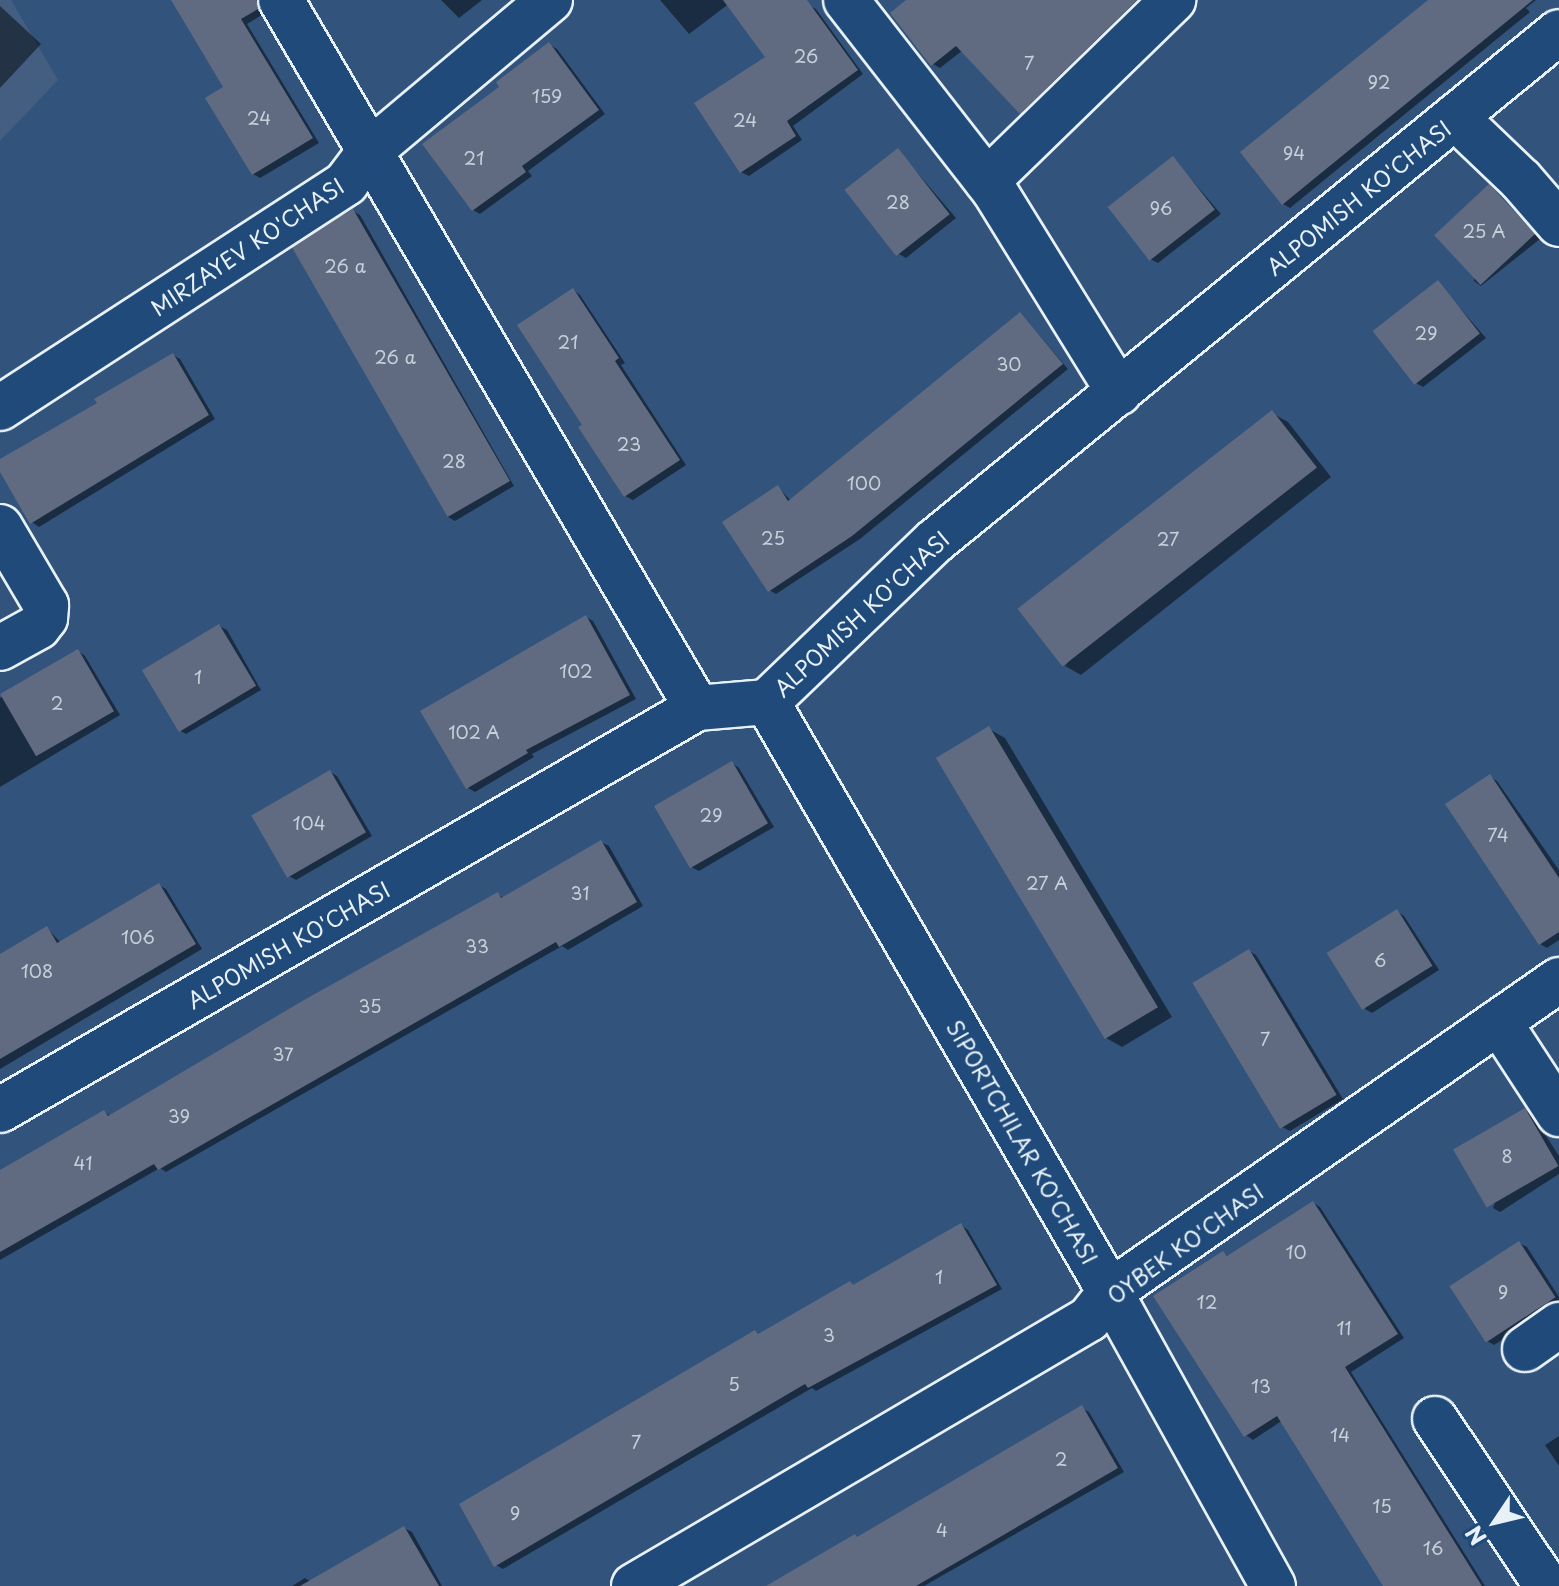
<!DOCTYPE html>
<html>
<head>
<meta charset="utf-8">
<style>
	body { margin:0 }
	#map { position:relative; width:1559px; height:1586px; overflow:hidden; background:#32547c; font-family:"Playpen Sans",sans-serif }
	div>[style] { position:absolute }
	.built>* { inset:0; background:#435e80 }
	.shadow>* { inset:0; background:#0007 }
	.building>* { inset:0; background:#606b81; transform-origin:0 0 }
	.roads { filter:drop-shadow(2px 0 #e8f1f8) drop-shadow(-2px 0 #e8f1f8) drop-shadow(0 2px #e8f1f8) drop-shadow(0 -2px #e8f1f8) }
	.minor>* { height:44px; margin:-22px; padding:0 22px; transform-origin:22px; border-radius:22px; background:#1f4a7a }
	span { translate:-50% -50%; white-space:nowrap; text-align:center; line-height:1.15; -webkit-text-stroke:6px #1f4a7a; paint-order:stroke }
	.number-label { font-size:18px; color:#c6d0da }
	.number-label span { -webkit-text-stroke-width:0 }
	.street-label { font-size:22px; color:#e8f1f8 }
	.north { position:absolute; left:1455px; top:1482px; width:80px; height:80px; -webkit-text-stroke:6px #1f4a7a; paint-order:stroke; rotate:235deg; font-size:22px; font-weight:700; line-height:32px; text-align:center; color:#e8f1f8 }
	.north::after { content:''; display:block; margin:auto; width:28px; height:36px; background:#e8f1f8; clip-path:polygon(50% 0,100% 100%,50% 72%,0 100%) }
</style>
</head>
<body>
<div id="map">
	<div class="built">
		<div style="clip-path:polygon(0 0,11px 0,58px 80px,0 141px)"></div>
	</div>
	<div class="shadow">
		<div style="clip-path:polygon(173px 0,257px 0,265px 13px,247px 24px,319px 143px,260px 178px,253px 174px,225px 88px)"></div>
		<div style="clip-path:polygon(441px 0,482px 0,459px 18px)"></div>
		<div style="clip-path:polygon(660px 0,734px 0,689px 34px)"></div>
		<div style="clip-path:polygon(909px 0,1145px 0,1028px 116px,963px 50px,940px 68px,933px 64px)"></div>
		<div style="clip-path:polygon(1429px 0,1536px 0,1526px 8px,1530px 12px,1290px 208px,1283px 204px)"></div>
		<div style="clip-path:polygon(808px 5px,816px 9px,863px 74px,793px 126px,802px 140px,749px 176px,741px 172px,768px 57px)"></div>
		<div style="clip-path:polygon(0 6px,41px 44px,0 88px)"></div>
		<div style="clip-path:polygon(550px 45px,557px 49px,605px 114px,528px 171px,532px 176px,480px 214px,473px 210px,502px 87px)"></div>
		<div style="clip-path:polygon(898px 150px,956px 218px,906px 258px,899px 254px)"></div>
		<div style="clip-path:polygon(1173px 158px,1221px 214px,1158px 263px,1150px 259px)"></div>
		<div style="clip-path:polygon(1489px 186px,1540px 239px,1481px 286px,1474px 281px)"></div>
		<div style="clip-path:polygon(353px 211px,360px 215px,514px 486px,455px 521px,448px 517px)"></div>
		<div style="clip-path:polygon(1438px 283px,1486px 338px,1423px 387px,1416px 383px)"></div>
		<div style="clip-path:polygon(573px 290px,580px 295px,625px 363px,621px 365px,686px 465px,633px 500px,625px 496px,585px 425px)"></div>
		<div style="clip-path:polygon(1021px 314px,1068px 369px,860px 539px,776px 594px,769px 590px,778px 487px,791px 501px)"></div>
		<div style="clip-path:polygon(173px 355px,180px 359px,215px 419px,39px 527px,32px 522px,0 468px,0 461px,99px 403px)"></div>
		<div style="clip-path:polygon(1272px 413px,1288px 422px,1331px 477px,1081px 675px,1065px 666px)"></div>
		<div style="clip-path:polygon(586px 617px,593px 621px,636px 699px,532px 754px,534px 757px,475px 792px,468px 788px)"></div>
		<div style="clip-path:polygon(219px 626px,227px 630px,261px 690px,186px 734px,179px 730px)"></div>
		<div style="clip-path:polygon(78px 651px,85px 656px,120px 715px,0 787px,0 698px)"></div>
		<div style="clip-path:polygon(989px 729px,1005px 738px,1172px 1017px,1122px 1047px,1106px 1038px)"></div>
		<div style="clip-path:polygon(732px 763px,739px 768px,774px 827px,699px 871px,691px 867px)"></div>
		<div style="clip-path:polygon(330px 772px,337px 776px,372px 836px,296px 880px,289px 876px)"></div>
		<div style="clip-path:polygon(1490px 777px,1497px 781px,1559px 870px,1559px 940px,1547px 948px,1540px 944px)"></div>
		<div style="clip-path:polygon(601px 842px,609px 846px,643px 906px,568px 950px,562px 946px,166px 1172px,160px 1168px,0 1260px,0 1172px,104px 1112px,111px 1116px,498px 895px,504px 898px)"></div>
		<div style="clip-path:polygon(159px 885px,166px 889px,202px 949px,0 1069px,0 957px,47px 928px,61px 943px)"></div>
		<div style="clip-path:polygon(1397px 911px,1404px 916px,1439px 970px,1372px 1013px,1365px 1009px)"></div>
		<div style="clip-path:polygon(1249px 951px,1256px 955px,1343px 1099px,1290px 1131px,1282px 1127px)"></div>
		<div style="clip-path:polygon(1525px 1110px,1532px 1114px,1559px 1156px,1559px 1174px,1500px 1212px,1493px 1208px)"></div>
		<div style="clip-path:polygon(1313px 1203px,1320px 1207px,1404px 1338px,1351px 1372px,1485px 1586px,1386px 1586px,1283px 1420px,1253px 1440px,1246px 1435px,1224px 1253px,1230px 1257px)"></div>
		<div style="clip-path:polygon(961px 1225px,968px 1230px,1002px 1289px,816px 1391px,812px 1388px,503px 1569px,496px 1565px,755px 1332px,760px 1335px,855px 1286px)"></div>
		<div style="clip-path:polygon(1519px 1243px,1527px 1247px,1559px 1297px,1559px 1304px,1494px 1345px,1487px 1341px)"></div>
		<div style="clip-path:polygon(1082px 1408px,1089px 1412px,1124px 1472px,924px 1586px,770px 1586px,859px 1539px)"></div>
		<div style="clip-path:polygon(1559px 1436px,1559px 1466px,1545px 1445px)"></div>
		<div style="clip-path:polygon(404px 1528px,412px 1532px,442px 1586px,292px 1586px,305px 1578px,311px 1582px)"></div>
	</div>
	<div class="building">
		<div style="clip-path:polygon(171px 0,256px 0,258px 9px,241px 19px,313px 138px,252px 175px,205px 98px,223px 87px)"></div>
		<div style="clip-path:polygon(723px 0,807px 0,858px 70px,787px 121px,796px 136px,740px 173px,694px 103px,765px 57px)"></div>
		<div style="clip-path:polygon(906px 0,1137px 0,1020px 114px,956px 46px,931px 66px,890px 13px)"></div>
		<div style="clip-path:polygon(1428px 0,1533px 0,1282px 205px,1240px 152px)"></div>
		<div style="clip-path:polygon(549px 42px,599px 110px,522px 166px,526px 172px,472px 211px,422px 144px,499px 87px,496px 82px)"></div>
		<div style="left:898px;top:148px;width:84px;height:68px;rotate:52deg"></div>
		<div style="left:1173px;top:156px;width:68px;height:83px;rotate:52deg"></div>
		<div style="left:1489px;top:184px;width:68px;height:75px;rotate:47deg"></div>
		<div style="left:353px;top:209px;width:314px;height:72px;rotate:60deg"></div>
		<div style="left:1438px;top:280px;width:68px;height:83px;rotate:52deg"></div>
		<div style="clip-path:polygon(573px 288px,619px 358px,615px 361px,680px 460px,624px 497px,578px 427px,582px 425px,517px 325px)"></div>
		<div style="clip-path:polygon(1020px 312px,1063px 364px,852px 536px,768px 592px,722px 522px,778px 485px,788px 501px)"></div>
		<div style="clip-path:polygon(173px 353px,209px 415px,30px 524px,0 472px,0 459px,97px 403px,94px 399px)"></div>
		<div style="left:1272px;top:410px;width:73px;height:323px;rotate:52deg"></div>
		<div style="clip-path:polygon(586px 615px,630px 695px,526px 750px,528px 753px,466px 789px,420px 711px)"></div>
		<div style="left:219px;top:624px;width:72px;height:90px;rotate:59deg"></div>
		<div style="left:78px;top:649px;width:72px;height:90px;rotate:60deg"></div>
		<div style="left:989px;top:726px;width:328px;height:62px;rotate:59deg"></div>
		<div style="left:732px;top:761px;width:72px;height:90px;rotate:60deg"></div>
		<div style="left:330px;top:770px;width:72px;height:91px;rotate:60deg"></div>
		<div style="clip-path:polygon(1490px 774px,1559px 878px,1559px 932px,1539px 945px,1445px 804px)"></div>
		<div style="clip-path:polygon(601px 840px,637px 902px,559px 947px,556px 942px,158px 1170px,154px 1164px,0 1252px,0 1170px,104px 1110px,108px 1116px,304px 1000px,498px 892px,501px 898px)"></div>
		<div style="clip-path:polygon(159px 883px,196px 944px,0 1059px,0 954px,47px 926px,57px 943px)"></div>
		<div style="left:1397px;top:909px;width:67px;height:83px;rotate:58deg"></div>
		<div style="left:1249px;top:949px;width:170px;height:66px;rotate:59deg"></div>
		<div style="left:1525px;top:1108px;width:67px;height:83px;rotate:60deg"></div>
		<div style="clip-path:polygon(1313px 1201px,1398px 1334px,1345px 1367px,1482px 1586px,1383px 1586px,1277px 1416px,1244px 1437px,1153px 1296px,1223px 1251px,1227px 1256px)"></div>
		<div style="clip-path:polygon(961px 1223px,997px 1285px,808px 1388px,805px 1384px,494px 1567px,459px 1504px,755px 1330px,758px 1334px,850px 1281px,853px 1285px)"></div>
		<div style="left:1519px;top:1241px;width:67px;height:83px;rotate:57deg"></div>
		<div style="clip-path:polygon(1082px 1405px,1118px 1468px,916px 1586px,766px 1586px,855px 1534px,857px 1537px)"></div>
		<div style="clip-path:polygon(404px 1526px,439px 1586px,300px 1586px)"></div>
	</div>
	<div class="roads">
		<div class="minor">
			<div style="left:281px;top:0;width:821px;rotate:59.56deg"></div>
			<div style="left:846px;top:0;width:241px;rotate:52.1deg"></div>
			<div style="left:994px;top:190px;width:238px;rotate:58.3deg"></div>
			<div style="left:1455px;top:117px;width:91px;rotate:43.7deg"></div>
			<div style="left:1521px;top:180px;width:58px;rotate:49.2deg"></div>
			<div style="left:987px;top:181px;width:260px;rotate:-44.2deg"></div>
			<div style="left:0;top:408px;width:413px;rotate:-33deg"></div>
			<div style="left:346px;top:183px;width:40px;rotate:-53deg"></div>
			<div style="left:370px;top:151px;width:235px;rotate:-40deg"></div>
			<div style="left:0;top:527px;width:91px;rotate:59.5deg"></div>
			<div style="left:46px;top:605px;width:13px;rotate:94deg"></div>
			<div style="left:45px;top:618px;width:11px;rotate:128deg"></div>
			<div style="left:38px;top:627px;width:43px;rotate:151.1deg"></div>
			<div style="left:767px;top:702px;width:682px;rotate:59.83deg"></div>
			<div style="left:1110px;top:1292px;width:336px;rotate:61deg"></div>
			<div style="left:1499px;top:1022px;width:110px;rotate:56.9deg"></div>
			<div style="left:0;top:1110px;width:805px;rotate:-29.97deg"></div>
			<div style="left:697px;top:708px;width:70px;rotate:-4.9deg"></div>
			<div style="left:767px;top:702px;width:233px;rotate:-43.8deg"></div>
			<div style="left:935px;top:541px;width:805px;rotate:-39.2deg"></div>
			<div style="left:1525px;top:1349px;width:42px;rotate:-35.2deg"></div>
			<div style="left:1435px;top:1419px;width:201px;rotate:56.2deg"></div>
			<div style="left:634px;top:1586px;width:528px;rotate:-30.4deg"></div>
			<div style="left:1089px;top:1319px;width:34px;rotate:-52deg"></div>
			<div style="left:1110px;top:1292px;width:547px;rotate:-34.79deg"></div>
		</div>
	</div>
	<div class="number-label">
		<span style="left:806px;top:56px">26</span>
		<span style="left:1029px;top:63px">7</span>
		<span style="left:1379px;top:82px">92</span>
		<span style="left:547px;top:96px">159</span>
		<span style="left:259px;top:118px">24</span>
		<span style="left:745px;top:120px">24</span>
		<span style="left:1294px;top:153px">94</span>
		<span style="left:474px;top:158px">21</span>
		<span style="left:898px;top:202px">28</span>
		<span style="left:1161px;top:208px">96</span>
		<span style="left:1484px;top:231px">25 А</span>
		<span style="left:345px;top:266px">26 а</span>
		<span style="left:1426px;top:333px">29</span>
		<span style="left:568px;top:342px">21</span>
		<span style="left:395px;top:357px">26 а</span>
		<span style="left:1009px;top:364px">30</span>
		<span style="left:629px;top:444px">23</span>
		<span style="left:454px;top:461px">28</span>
		<span style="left:864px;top:483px">100</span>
		<span style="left:773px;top:538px">25</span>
		<span style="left:1168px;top:539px">27</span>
		<span style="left:576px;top:671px">102</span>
		<span style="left:198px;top:677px">1</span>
		<span style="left:57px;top:703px">2</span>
		<span style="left:474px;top:732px">102 А</span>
		<span style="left:711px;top:815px">29</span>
		<span style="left:309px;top:823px">104</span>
		<span style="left:1498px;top:835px">74</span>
		<span style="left:1047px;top:883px">27 А</span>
		<span style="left:580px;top:893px">31</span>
		<span style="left:138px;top:937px">106</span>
		<span style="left:477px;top:946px">33</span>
		<span style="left:1380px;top:960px">6</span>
		<span style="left:37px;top:971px">108</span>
		<span style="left:370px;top:1006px">35</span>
		<span style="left:1265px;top:1039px">7</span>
		<span style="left:283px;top:1054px">37</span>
		<span style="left:179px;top:1116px">39</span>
		<span style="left:1507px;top:1156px">8</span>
		<span style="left:83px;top:1163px">41</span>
		<span style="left:1296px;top:1252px">10</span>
		<span style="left:939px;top:1277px">1</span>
		<span style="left:1503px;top:1292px">9</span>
		<span style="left:1207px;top:1302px">12</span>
		<span style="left:1344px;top:1328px">11</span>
		<span style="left:829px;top:1335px">3</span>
		<span style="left:734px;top:1384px">5</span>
		<span style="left:1261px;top:1386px">13</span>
		<span style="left:1340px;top:1435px">14</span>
		<span style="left:636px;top:1442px">7</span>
		<span style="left:1061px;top:1459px">2</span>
		<span style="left:1382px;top:1506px">15</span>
		<span style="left:515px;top:1513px">9</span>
		<span style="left:942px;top:1530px">4</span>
		<span style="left:1433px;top:1548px">16</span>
	</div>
	<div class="street-label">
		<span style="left:1358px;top:197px;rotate:-39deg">ALPOMISH KO'CHASI</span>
		<span style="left:247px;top:246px;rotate:-34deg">MIRZAYEV KO'CHASI</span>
		<span style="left:861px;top:613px;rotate:-43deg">ALPOMISH KO'CHASI</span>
		<span style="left:288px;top:944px;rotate:-30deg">ALPOMISH KO'CHASI</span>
		<span style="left:1023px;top:1142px;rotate:60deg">SIPORTCHILAR KO'CHASI</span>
		<span style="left:1185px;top:1243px;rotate:-36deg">OYBEK KO'CHASI</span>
	</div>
	<div class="north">N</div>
</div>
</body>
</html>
